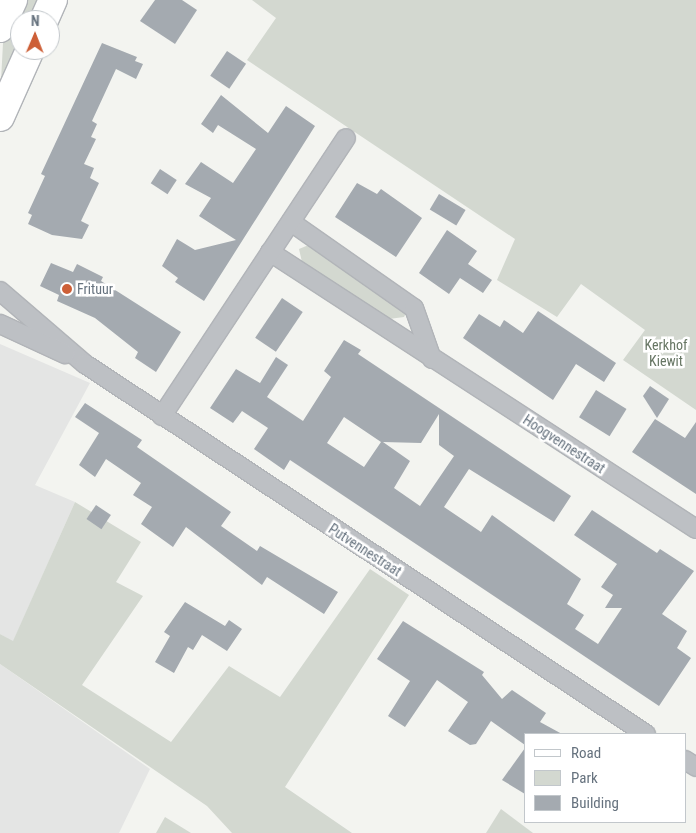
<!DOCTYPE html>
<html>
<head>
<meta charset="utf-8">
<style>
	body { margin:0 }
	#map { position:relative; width:696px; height:833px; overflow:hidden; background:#f3f4f0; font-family:"Roboto Condensed",sans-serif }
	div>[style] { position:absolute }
	.built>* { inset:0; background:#e4e5e4 }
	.green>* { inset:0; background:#d3d8d0 }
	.building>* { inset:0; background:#a4aab0; transform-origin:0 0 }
	.roads { filter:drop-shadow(1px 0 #b1b4b8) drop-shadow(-1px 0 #b1b4b8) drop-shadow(0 1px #b1b4b8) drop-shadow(0 -1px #b1b4b8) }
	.minor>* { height:18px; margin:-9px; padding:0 9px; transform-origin:9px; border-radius:9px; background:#bdc0c4 }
	.primary>* { height:28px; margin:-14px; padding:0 14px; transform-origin:14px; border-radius:14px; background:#fff }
	.dots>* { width:14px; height:14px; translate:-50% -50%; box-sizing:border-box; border:2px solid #fff; border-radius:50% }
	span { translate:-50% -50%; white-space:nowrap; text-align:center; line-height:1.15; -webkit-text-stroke:5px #fff; paint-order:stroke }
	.poi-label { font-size:14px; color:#66727e }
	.left { translate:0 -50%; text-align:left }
	.park-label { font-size:14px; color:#677664 }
	.street-label { font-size:14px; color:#66727e }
	.legend { position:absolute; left:524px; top:733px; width:162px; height:90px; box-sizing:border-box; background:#fff; border:1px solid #c2c7cb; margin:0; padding:6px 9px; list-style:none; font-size:15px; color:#66727e }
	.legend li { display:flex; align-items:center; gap:10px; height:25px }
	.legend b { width:25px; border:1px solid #c2c7cb }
	.north { position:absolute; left:10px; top:10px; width:50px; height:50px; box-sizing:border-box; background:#fff; border:1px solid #c2c7cb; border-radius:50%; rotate:1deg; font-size:14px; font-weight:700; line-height:20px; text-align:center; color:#66727e }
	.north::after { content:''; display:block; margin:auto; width:18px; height:22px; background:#cd5f37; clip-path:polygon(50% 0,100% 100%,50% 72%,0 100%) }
</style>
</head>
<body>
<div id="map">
	<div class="built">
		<div style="clip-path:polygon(0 344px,90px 383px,35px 485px,75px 502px,13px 642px,0 634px)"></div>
		<div style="clip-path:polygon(0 664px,150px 769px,119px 833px,0 833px)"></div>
	</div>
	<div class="green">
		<div style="clip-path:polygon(23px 0,45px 0,36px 20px,20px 20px,20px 50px,0 100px,3px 43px)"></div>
		<div style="clip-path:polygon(252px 0,696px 0,696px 410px,623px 360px,645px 330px,581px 284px,557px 317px,497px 280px,515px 239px,247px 60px,276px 18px)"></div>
		<div style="clip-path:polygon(311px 244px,407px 311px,404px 317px,389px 319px,302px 262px,299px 249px)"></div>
		<div style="clip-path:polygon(75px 502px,141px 542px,116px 582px,143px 596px,82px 685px,171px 742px,229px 666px,280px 697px,370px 569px,409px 595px,285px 787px,352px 833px,232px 833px,207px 806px,0 664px,0 634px,13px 641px)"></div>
		<div style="clip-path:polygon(501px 809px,533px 833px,486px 833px)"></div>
		<div style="clip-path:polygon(165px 817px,191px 833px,156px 833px)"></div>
	</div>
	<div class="building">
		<div style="clip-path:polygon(155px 0,182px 0,197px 10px,175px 44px,140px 21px)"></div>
		<div style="clip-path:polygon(102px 43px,137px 57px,135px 61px,143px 64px,136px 79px,116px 69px,92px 121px,97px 124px,91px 137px,96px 139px,84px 164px,94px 168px,90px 178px,99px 183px,81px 221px,89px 225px,82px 239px,52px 235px,28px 224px,32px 215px,28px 213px,45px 176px,41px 174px)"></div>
		<div style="left:227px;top:51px;width:23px;height:30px;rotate:34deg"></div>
		<div style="clip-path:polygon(221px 95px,268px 133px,286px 106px,315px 126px,204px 301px,175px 282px,178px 278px,162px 266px,177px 239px,195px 250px,236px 240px,199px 216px,211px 198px,185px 184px,201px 162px,233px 183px,256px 149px,218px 125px,213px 133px,201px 124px)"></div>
		<div style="left:160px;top:169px;width:20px;height:17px;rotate:33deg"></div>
		<div style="clip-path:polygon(357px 183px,377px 194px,381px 189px,422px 218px,396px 257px,335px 217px)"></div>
		<div style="left:439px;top:194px;width:31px;height:18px;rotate:31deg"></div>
		<div style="clip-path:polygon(447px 230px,477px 251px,468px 264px,492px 280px,483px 293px,460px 278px,449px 294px,419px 273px)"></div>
		<div style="clip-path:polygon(51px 263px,73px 272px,77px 264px,103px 277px,101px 281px,181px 332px,156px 372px,135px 358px,138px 352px,95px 318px,57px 301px,59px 295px,40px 286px)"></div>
		<div style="left:282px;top:298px;width:25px;height:48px;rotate:34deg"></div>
		<div style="clip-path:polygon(538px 311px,616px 363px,604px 382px,576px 364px,553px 400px,463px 338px,479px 314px,500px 327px,504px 320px,523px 333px)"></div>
		<div style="clip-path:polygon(evenodd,344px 340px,361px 350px,358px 354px,571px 496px,554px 522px,469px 469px,444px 507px,481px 532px,492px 515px,581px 579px,567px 604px,584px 615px,575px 629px,598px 644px,622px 608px,605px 608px,613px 595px,601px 587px,617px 564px,574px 535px,592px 510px,657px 553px,660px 549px,694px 571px,662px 614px,687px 631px,677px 648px,691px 658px,659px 706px,290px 460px,284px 470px,254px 449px,268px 428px,242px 411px,233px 423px,210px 408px,236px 369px,260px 383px,276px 357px,288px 365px,267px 397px,303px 421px,331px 377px,324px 371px,344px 340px,439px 414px,439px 445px,454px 456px,420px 506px,394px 488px,410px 461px,383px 442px,421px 443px,439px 414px,344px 340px,344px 417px,381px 442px,364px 467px,327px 443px,344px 417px)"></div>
		<div style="clip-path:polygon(650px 386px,669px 399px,657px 418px,643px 396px)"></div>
		<div style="left:596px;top:390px;width:36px;height:32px;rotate:32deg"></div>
		<div style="clip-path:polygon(85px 403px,142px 440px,137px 447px,231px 512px,221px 526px,257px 551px,260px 546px,338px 592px,324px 614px,267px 577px,262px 585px,186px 527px,173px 547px,141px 524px,152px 507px,133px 495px,141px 483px,106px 459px,95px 477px,79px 465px,99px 433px,75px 417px)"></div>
		<div style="clip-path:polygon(655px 419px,685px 438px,696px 422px,696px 494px,632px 452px)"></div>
		<div style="left:96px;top:505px;width:18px;height:17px;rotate:34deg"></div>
		<div style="clip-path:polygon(185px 602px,225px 626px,229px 620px,242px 629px,227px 651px,202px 635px,193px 650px,188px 647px,174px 673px,155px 662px,170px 636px,164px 632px)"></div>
		<div style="clip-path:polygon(403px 621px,484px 672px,482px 675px,502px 699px,512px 690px,546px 713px,540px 722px,562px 734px,525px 734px,525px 745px,491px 721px,476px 744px,470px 745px,448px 731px,468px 702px,437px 680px,405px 727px,388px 716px,410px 681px,377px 659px)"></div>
		<div style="clip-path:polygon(525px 748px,525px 794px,502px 780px)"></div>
	</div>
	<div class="roads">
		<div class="minor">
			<div style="left:291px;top:222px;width:150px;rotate:35deg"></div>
			<div style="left:414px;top:308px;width:54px;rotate:70.6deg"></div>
			<div style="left:270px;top:252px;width:508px;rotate:33.03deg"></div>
			<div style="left:0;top:291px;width:112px;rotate:40.7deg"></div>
			<div style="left:85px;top:364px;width:672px;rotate:33.41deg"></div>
			<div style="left:0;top:324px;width:72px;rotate:24.8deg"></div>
			<div style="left:162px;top:416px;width:333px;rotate:-56.5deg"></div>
			<div style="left:685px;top:760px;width:13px;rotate:32deg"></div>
		</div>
		<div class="primary">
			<div style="left:44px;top:20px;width:22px;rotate:-66deg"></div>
			<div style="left:0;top:28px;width:31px;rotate:-65deg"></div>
			<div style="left:0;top:117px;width:73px;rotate:-65.9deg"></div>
		</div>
	</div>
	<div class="dots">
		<div style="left:67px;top:289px;background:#cd5f37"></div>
	</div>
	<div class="poi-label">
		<span class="left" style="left:77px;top:289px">Frituur</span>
	</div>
	<div class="park-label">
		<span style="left:666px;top:353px">Kerkhof<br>Kiewit</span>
	</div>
	<div class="street-label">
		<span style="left:564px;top:444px;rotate:33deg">Hoogvennestraat</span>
		<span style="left:365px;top:550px;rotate:33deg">Putvennestraat</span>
	</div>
	<ul class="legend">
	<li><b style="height:6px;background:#fff"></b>Road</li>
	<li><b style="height:14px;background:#d3d8d0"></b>Park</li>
	<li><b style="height:14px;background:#a4aab0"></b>Building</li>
	</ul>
	<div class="north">N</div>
</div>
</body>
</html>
